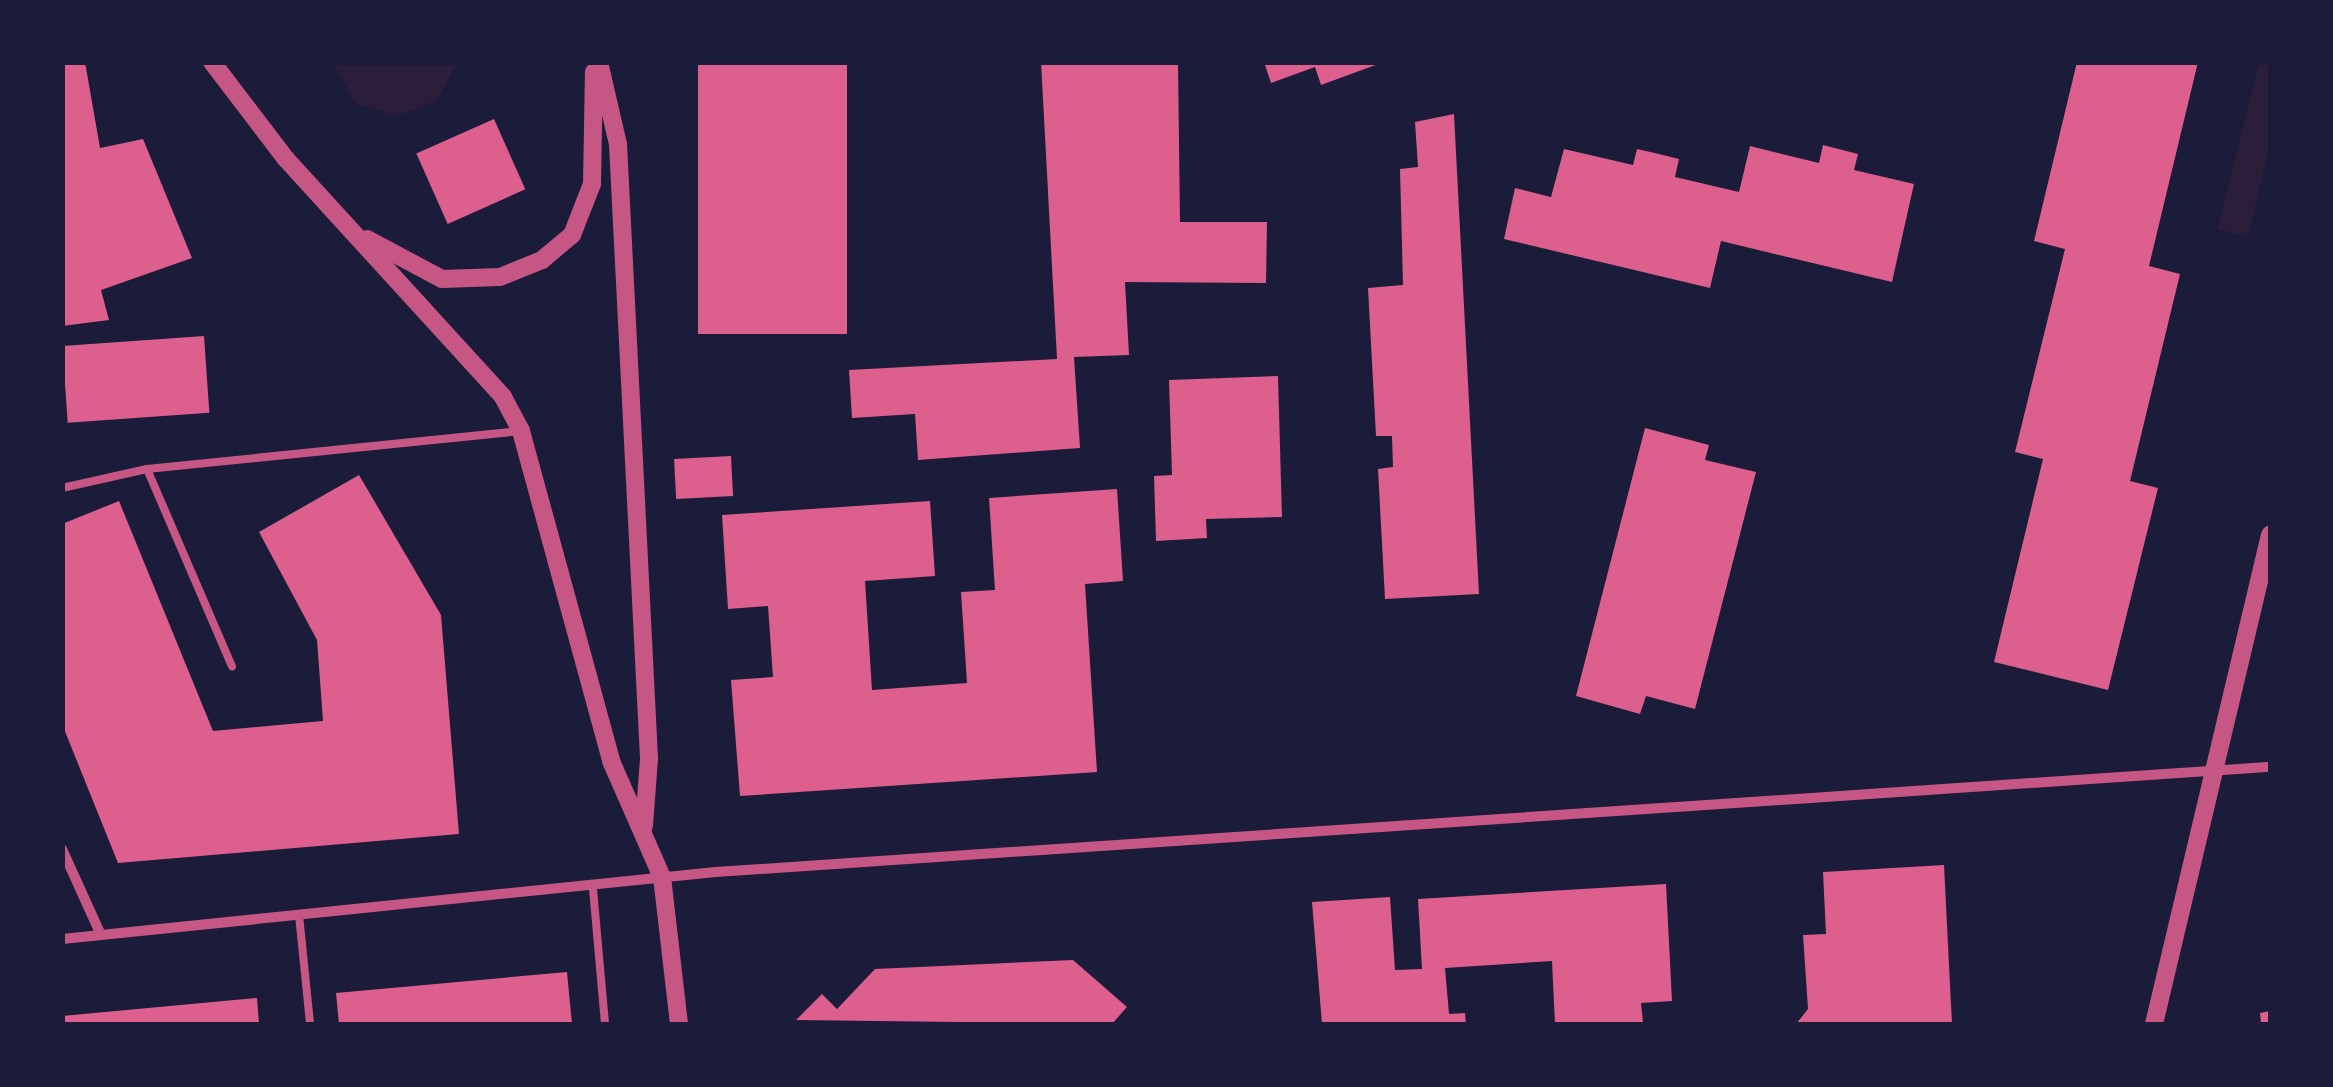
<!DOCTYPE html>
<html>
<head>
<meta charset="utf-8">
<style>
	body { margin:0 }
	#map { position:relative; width:2333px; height:1087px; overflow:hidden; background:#1b1b3a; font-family:"Noto Serif",serif }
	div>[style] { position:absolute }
	.green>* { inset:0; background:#2a1e3b }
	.building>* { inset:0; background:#dd5f8e; transform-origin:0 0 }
	.service>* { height:8px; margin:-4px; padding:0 4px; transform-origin:4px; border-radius:4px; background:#c65784 }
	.minor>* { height:10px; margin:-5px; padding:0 5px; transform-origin:5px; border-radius:5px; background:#c65784 }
	.tertiary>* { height:18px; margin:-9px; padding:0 9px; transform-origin:9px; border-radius:9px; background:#c65784 }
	span { translate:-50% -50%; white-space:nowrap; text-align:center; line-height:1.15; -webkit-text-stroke:9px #1b1b3a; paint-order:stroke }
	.frame { position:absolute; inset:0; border:65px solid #1b1b3a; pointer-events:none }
</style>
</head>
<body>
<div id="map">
	<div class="green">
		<div style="clip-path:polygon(333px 62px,457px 62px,457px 64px,436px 101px,396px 116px,355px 103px)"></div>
		<div style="clip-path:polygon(2259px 63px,2270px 63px,2270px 144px,2248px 236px,2217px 229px)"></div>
	</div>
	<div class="building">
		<div style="clip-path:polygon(62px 62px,85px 62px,100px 148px,143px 139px,192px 258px,101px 290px,109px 320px,62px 326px)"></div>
		<div style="left:698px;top:62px;width:149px;height:272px"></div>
		<div style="clip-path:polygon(1041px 62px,1178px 62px,1180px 222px,1267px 222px,1266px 283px,1125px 282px,1129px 355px,1074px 357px,1080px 448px,918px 460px,915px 414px,852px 418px,849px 370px,1057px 359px)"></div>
		<div style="clip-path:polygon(1264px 62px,1381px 62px,1381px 63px,1321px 85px,1315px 67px,1271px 83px)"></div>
		<div style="clip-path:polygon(2077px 62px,2198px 62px,2149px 266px,2180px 274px,2130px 481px,2158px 488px,2108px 690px,1994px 662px,2043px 459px,2015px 452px,2065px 249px,2034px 241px)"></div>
		<div style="clip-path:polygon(1454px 114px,1479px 594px,1385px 599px,1378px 469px,1393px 467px,1392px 436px,1376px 436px,1368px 288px,1403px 285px,1400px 169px,1418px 167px,1415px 122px)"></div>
		<div style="left:494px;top:119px;width:77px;height:85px;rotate:66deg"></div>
		<div style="clip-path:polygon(1823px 145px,1858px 154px,1854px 170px,1914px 184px,1892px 282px,1721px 241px,1710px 288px,1504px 239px,1515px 188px,1551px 197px,1564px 149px,1633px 165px,1637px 149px,1659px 154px,1679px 159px,1675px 177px,1739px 192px,1750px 146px,1819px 163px)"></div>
		<div style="left:204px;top:336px;width:77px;height:142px;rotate:86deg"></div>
		<div style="clip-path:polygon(1278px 376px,1282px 517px,1206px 519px,1207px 538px,1156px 541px,1154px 476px,1172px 475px,1169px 380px)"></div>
		<div style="clip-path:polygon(1645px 428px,1709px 445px,1705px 460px,1756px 472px,1695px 709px,1646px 696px,1640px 714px,1576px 696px)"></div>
		<div style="left:731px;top:456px;width:40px;height:57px;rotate:87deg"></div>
		<div style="clip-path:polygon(359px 475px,441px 615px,459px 834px,118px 863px,62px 724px,62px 524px,119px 501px,213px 731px,323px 721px,317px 640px,259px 532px)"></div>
		<div style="clip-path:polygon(1117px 489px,1123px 581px,1085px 584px,1097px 772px,740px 796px,731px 680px,773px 677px,768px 606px,728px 609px,722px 515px,930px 501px,935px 576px,865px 581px,872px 690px,967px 683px,961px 592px,995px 590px,989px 498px)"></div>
		<div style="clip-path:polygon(1944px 865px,1952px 1024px,1796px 1024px,1808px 1009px,1803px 935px,1826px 934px,1823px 872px)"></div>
		<div style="clip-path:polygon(1666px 884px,1672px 1001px,1641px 1003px,1643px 1023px,1555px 1024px,1552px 961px,1445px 968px,1449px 1014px,1465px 1013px,1466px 1024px,1322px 1024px,1312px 902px,1390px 897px,1395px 970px,1422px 969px,1418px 899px)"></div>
		<div style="clip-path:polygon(1073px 960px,1127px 1007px,1112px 1024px,796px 1020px,822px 994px,837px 1009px,875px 969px)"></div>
		<div style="clip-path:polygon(567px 972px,572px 1024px,339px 1024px,336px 993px)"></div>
		<div style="clip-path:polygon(257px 998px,259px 1024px,62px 1024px,62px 1016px)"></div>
		<div style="clip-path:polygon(2270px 1011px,2270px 1024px,2261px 1024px,2260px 1013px)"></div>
	</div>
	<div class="service">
		<div style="left:147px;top:469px;width:215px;rotate:66.7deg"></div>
		<div style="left:62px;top:488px;width:87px;rotate:-12.6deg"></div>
		<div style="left:147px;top:469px;width:376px;rotate:-5.8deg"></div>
		<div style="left:593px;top:889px;width:136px;rotate:84.9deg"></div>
		<div style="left:299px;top:915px;width:110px;rotate:84.2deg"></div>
	</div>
	<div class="minor">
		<div style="left:62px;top:849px;width:94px;rotate:65.6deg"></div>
		<div style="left:62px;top:939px;width:657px;rotate:-5.85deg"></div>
		<div style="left:716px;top:872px;width:1558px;rotate:-3.87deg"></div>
	</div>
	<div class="tertiary">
		<div style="left:212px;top:62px;width:122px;rotate:52.7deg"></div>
		<div style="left:286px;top:159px;width:322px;rotate:47.6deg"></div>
		<div style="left:503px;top:397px;width:38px;rotate:62deg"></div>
		<div style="left:521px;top:431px;width:342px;rotate:74.7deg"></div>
		<div style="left:611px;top:761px;width:127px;rotate:66.3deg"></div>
		<div style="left:662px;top:877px;width:148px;rotate:83.4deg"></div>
		<div style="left:599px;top:62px;width:84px;rotate:77deg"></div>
		<div style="left:618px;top:144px;width:616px;rotate:87.11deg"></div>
		<div style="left:649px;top:759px;width:67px;rotate:94.3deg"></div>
		<div style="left:367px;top:239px;width:85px;rotate:28.1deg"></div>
		<div style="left:442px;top:279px;width:58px;rotate:-2deg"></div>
		<div style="left:500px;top:277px;width:45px;rotate:-22deg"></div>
		<div style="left:542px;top:260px;width:39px;rotate:-40deg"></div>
		<div style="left:572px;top:235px;width:55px;rotate:-68.6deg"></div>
		<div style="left:592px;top:184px;width:112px;rotate:-89deg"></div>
		<div style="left:2154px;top:1024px;width:503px;rotate:-76.66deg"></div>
	</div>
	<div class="frame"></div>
</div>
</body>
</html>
